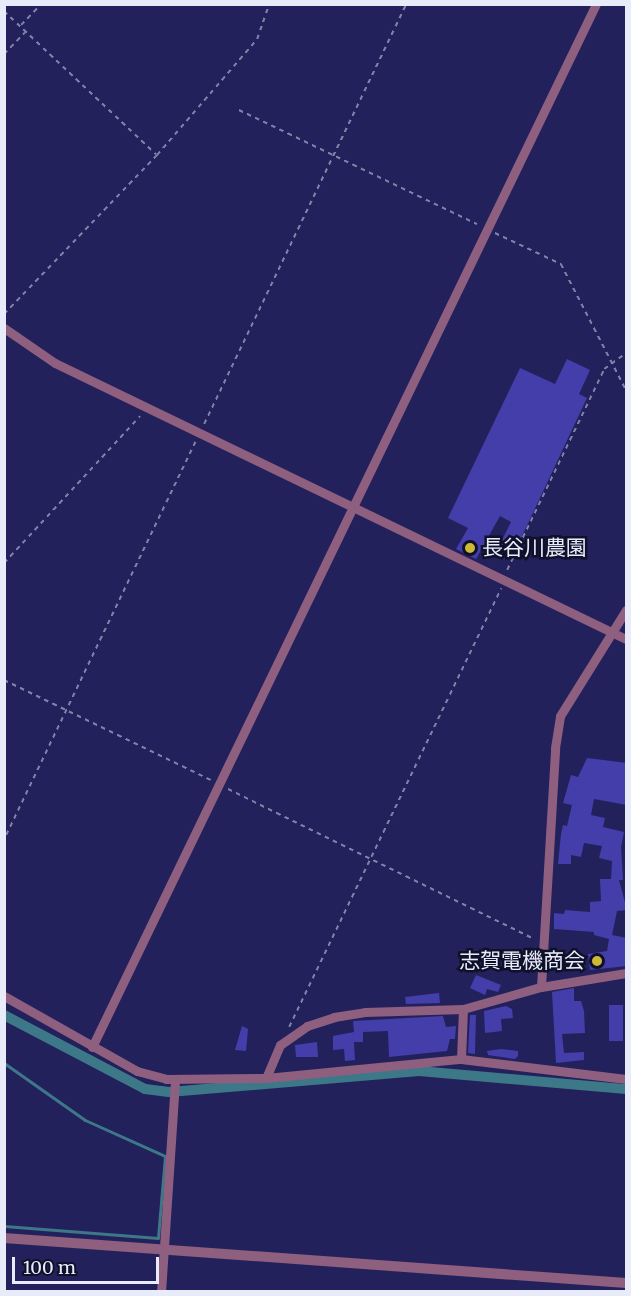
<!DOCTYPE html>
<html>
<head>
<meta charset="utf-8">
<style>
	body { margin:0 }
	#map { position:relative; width:631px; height:1296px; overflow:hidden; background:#23215b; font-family:Merriweather,"Noto Sans JP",serif }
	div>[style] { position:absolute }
	.stream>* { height:3px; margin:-1.5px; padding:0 1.5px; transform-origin:1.5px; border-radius:1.5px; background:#3d7889 }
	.canal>* { height:10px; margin:-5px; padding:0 5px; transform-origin:5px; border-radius:5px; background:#3d7889 }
	.building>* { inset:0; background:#443eab; transform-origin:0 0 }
	.path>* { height:1.5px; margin-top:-0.75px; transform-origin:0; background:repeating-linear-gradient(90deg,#8283a8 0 4.5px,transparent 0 9px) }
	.minor>* { height:9px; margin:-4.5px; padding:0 4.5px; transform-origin:4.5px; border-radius:4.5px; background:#8e5f7f }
	.tertiary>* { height:10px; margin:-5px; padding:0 5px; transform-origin:5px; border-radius:5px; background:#8e5f7f }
	.dots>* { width:16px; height:16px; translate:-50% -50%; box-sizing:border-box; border:3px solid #0f1029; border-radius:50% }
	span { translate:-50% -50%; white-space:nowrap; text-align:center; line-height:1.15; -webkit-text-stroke:5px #0f1029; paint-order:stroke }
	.poi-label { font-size:21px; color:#e8ebfa }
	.left { translate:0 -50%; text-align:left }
	.right { translate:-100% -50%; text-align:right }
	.frame { position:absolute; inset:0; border:6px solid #e8ebfa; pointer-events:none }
	.scale { position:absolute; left:12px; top:1257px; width:147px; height:27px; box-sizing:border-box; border:3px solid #e8ebfa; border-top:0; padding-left:8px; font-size:18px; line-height:21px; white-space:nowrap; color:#e8ebfa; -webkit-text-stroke:4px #0f1029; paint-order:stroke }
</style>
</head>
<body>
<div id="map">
	<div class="stream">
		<div style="left:4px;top:1063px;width:99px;rotate:35.1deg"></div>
		<div style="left:85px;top:1120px;width:88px;rotate:24.2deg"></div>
		<div style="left:165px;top:1156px;width:82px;rotate:94.9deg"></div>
		<div style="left:158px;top:1238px;width:154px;rotate:-175.5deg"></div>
	</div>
	<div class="canal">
		<div style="left:4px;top:1015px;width:159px;rotate:27.7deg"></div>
		<div style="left:145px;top:1089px;width:24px;rotate:7deg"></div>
		<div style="left:169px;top:1092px;width:251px;rotate:-4.8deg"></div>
		<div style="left:419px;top:1071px;width:208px;rotate:5deg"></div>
	</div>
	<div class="building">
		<div style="clip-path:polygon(567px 359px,590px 370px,579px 394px,587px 398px,515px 551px,500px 544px,511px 522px,500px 516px,476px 559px,456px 549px,468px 528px,448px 518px,520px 368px,555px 384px)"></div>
		<div style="clip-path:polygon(587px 758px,627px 763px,627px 805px,594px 799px,591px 815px,605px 818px,603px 827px,624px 832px,621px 847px,623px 880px,619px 880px,627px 910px,617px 911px,612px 935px,627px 938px,627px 966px,590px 970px,588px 954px,607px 951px,609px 939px,594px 935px,594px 932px,554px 929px,554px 913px,564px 914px,565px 910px,590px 912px,590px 902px,601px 901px,600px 879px,611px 879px,612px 861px,599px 858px,602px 846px,584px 843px,581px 857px,571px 855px,571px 864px,558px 864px,561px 834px,563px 825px,567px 826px,572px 805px,563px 803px,571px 775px,578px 777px)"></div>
		<div style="clip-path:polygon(476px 975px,501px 985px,498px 992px,487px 989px,485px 995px,470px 988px)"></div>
		<div style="clip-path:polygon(574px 988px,574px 1001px,581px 1001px,584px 1011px,585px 1033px,562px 1034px,564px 1053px,584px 1052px,584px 1060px,556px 1063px,552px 992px)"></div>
		<div style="clip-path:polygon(439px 993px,440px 1003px,406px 1004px,405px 997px)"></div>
		<div style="left:609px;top:1005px;width:14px;height:36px"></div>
		<div style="clip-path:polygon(506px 1006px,512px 1009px,513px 1018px,501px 1019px,502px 1031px,485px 1033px,484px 1011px)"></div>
		<div style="clip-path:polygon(470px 1015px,476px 1015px,475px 1054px,468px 1053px)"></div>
		<div style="clip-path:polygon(443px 1016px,446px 1027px,456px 1026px,455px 1039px,450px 1039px,447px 1051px,389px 1057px,388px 1031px,363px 1032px,363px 1042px,354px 1042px,355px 1060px,345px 1061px,344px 1049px,333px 1050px,333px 1036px,354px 1032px,353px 1021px)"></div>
		<div style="clip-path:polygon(242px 1026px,248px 1029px,246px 1051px,235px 1050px)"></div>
		<div style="clip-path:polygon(317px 1042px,318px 1057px,296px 1057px,295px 1045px)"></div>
		<div style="clip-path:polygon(501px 1049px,518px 1051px,518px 1056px,515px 1059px,488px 1055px,487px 1051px)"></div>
	</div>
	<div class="path">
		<div style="left:4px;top:11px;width:209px;rotate:43.3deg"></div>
		<div style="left:21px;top:25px;width:29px;rotate:-46deg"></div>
		<div style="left:4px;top:54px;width:30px;rotate:-46deg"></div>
		<div style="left:239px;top:110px;width:264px;rotate:25.6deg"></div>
		<div style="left:495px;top:233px;width:73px;rotate:25.2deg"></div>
		<div style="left:561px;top:264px;width:142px;rotate:62.7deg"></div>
		<div style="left:4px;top:314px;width:221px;rotate:-46.1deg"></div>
		<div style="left:157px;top:155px;width:153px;rotate:-49.2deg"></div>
		<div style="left:257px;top:39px;width:37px;rotate:-71deg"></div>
		<div style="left:204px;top:424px;width:466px;rotate:-64.3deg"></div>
		<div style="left:4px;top:563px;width:200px;rotate:-47.2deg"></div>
		<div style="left:507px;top:570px;width:223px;rotate:-64.2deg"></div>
		<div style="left:604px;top:369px;width:27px;rotate:-36deg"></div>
		<div style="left:4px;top:680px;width:230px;rotate:25.8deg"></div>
		<div style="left:228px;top:789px;width:341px;rotate:26.1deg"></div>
		<div style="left:6px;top:835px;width:437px;rotate:-64.3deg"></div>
		<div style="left:289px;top:1027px;width:487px;rotate:-64.2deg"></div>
	</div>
	<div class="minor">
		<div style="left:4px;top:328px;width:62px;rotate:34.5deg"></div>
		<div style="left:55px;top:363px;width:634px;rotate:25.8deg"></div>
		<div style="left:541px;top:987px;width:239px;rotate:-86.6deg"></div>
		<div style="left:555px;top:748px;width:32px;rotate:-81deg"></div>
		<div style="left:560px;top:716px;width:125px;rotate:-58.1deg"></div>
		<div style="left:4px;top:996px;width:153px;rotate:29.4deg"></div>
		<div style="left:137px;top:1071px;width:30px;rotate:15deg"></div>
		<div style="left:166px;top:1079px;width:100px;rotate:-0.6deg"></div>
		<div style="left:266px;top:1078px;width:196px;rotate:-5.6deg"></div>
		<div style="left:461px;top:1059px;width:166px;rotate:6.9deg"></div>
		<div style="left:92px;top:1047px;width:1158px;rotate:-64.21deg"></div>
		<div style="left:461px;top:1059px;width:50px;rotate:-87.7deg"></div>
		<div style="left:266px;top:1078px;width:36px;rotate:-67deg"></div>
		<div style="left:280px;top:1045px;width:33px;rotate:-35deg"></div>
		<div style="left:307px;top:1026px;width:28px;rotate:-18deg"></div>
		<div style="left:334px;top:1017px;width:31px;rotate:-9deg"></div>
		<div style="left:365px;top:1012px;width:98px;rotate:-1.8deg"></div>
		<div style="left:463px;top:1009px;width:81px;rotate:-15.8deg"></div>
		<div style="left:541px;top:987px;width:86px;rotate:-9.4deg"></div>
		<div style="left:161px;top:1292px;width:213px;rotate:-86.2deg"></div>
	</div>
	<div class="tertiary">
		<div style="left:4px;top:1238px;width:624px;rotate:4.14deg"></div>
	</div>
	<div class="dots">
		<div style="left:470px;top:548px;background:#ceb837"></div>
		<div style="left:597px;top:961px;background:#ceb837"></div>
	</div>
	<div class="poi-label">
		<span class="left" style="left:482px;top:548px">長谷川農園</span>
		<span class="right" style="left:585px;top:961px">志賀電機商会</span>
	</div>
	<div class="frame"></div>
	<div class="scale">100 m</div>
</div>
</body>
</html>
